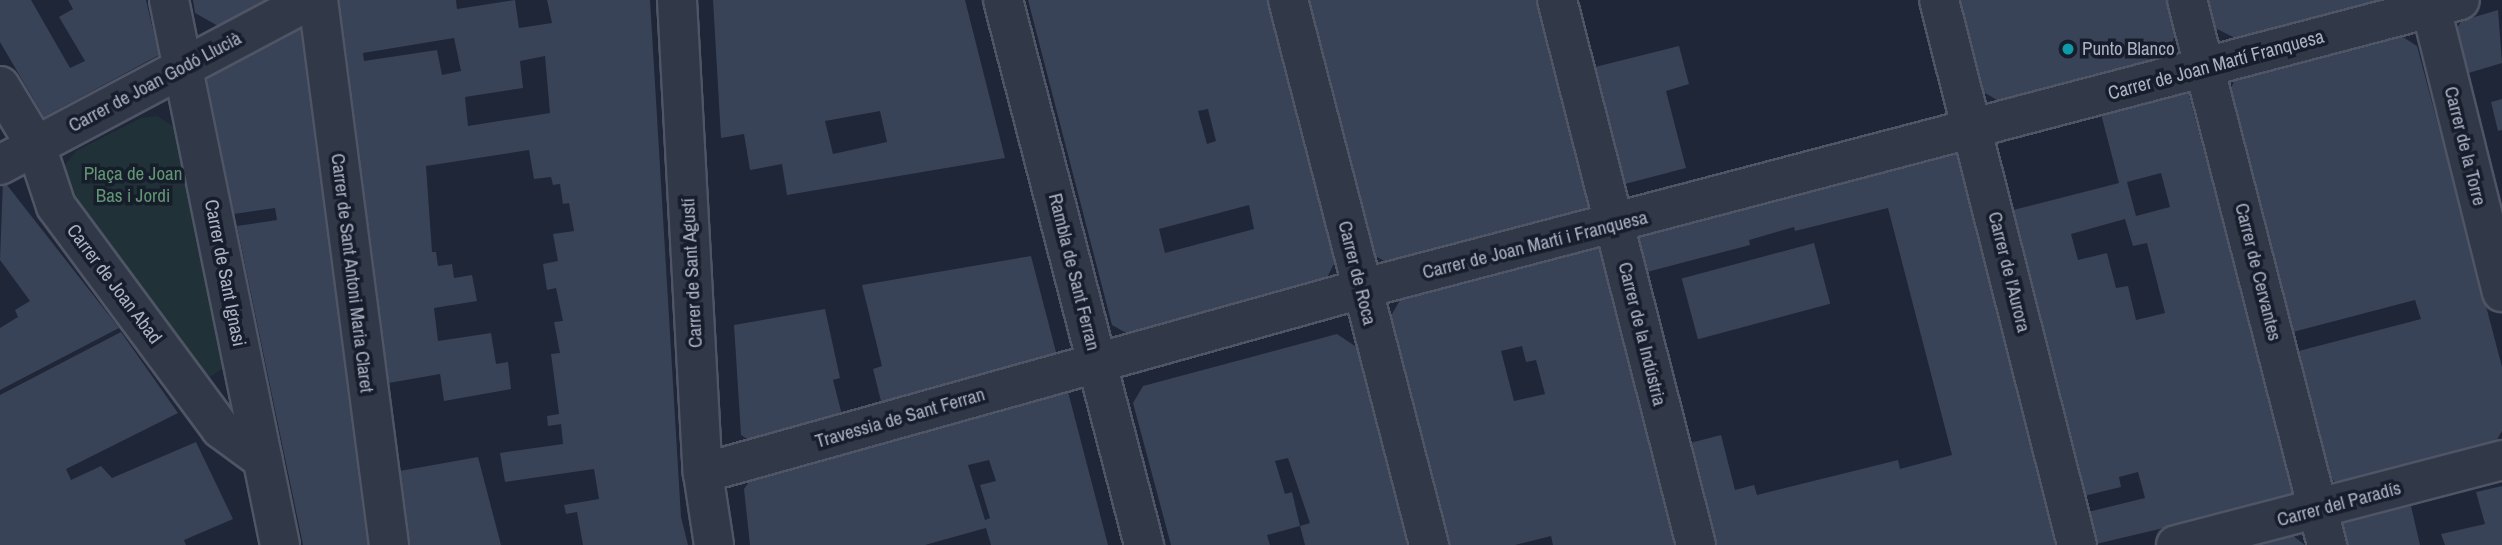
<!DOCTYPE html>
<html>
<head>
<meta charset="utf-8">
<style>
	body { margin:0 }
	#map { position:relative; width:2502px; height:545px; overflow:hidden; background:#1e2637; font-family:"Archivo Narrow",sans-serif }
	div>[style] { position:absolute }
	.green>* { inset:0; background:#203238 }
	.building>* { inset:0; background:#394358; transform-origin:0 0 }
	.roads { filter:drop-shadow(2px 0 #4f5565) drop-shadow(-2px 0 #4f5565) drop-shadow(0 2px #4f5565) drop-shadow(0 -2px #4f5565) }
	.minor>* { height:38px; margin:-19px; padding:0 19px; transform-origin:19px; border-radius:19px; background:#313847 }
	.tertiary>* { height:38px; margin:-19px; padding:0 19px; transform-origin:19px; border-radius:19px; background:#313847 }
	.dots>* { width:19px; height:19px; translate:-50% -50%; box-sizing:border-box; border:4px solid #171d2b; border-radius:50% }
	span { translate:-50% -50%; white-space:nowrap; text-align:center; line-height:1.15; -webkit-text-stroke:7px #171d2b; paint-order:stroke }
	.poi-label { font-size:19px; color:#abb2c5 }
	.left { translate:0 -50%; text-align:left }
	.street-label { font-size:19px; color:#abb2c5 }
	.park-label { font-size:19px; color:#619673 }
</style>
</head>
<body>
<div id="map">
	<div class="green">
		<div style="clip-path:polygon(157px 116px,176px 128px,226px 366px,210px 377px,201px 375px,64px 179px,65px 165px,76px 151px,141px 118px)"></div>
	</div>
	<div class="building">
		<div style="clip-path:polygon(0 0,31px 0,70px 68px,85px 61px,59px 17px,73px 9px,68px 0,146px 0,159px 55px,44px 117px,0 42px)"></div>
		<div style="clip-path:polygon(193px 0,267px 0,218px 26px,195px 13px)"></div>
		<div style="clip-path:polygon(evenodd,336px 0,456px 0,457px 9px,515px 0,519px 28px,552px 23px,547px 0,650px 0,681px 517px,688px 545px,583px 545px,577px 512px,566px 514px,564px 505px,599px 499px,594px 469px,505px 482px,500px 453px,563px 444px,561px 424px,548px 426px,547px 416px,559px 414px,551px 354px,560px 353px,554px 322px,563px 321px,556px 288px,547px 290px,543px 264px,558px 261px,553px 234px,574px 231px,569px 203px,563px 204px,560px 184px,553px 185px,551px 177px,534px 179px,529px 150px,426px 166px,432px 252px,436px 252px,438px 266px,452px 264px,454px 278px,472px 275px,477px 301px,434px 308px,438px 341px,491px 333px,496px 364px,508px 362px,511px 389px,444px 401px,440px 374px,383px 384px,336px 0,454px 38px,461px 71px,442px 75px,437px 50px,364px 61px,363px 53px,454px 38px,336px 0,545px 56px,550px 113px,468px 126px,465px 97px,523px 88px,520px 61px,545px 56px)"></div>
		<div style="clip-path:polygon(evenodd,713px 0,965px 0,1005px 158px,787px 195px,782px 164px,750px 170px,744px 134px,721px 138px,713px 0,880px 111px,887px 142px,833px 154px,825px 121px,880px 111px)"></div>
		<div style="clip-path:polygon(evenodd,1028px 0,1268px 0,1335px 262px,1324px 283px,1128px 334px,1112px 325px,1028px 0,1208px 109px,1216px 141px,1207px 144px,1198px 111px,1208px 109px,1028px 0,1249px 205px,1254px 229px,1165px 253px,1159px 229px,1249px 205px)"></div>
		<div style="clip-path:polygon(1306px 0,1541px 0,1595px 210px,1391px 265px,1369px 252px)"></div>
		<div style="clip-path:polygon(1954px 0,2167px 0,2176px 34px,2162px 63px,2004px 104px,1978px 89px)"></div>
		<div style="clip-path:polygon(2204px 0,2383px 0,2383px 1px,2237px 39px,2211px 26px)"></div>
		<div style="clip-path:polygon(2498px 10px,2502px 63px,2462px 75px,2452px 38px,2461px 21px)"></div>
		<div style="clip-path:polygon(306px 18px,356px 447px,374px 545px,303px 545px,237px 226px,277px 220px,275px 208px,234px 214px,205px 72px)"></div>
		<div style="clip-path:polygon(2400px 35px,2417px 46px,2485px 302px,2502px 367px,2502px 431px,2490px 451px,2342px 486px,2328px 477px,2295px 352px,2421px 319px,2415px 300px,2289px 333px,2226px 97px,2235px 80px)"></div>
		<div style="clip-path:polygon(1679px 46px,1689px 84px,1666px 91px,1686px 168px,1625px 184px,1595px 67px)"></div>
		<div style="clip-path:polygon(evenodd,2188px 91px,2295px 497px,2096px 544px,2088px 512px,2145px 498px,2138px 472px,2119px 477px,2121px 487px,2084px 496px,2009px 211px,2119px 183px,2101px 114px,2188px 91px,2161px 173px,2170px 207px,2136px 216px,2127px 182px,2161px 173px,2188px 91px,2125px 219px,2133px 246px,2147px 243px,2165px 313px,2136px 320px,2128px 286px,2116px 288px,2107px 253px,2078px 260px,2071px 234px,2125px 219px)"></div>
		<div style="clip-path:polygon(2502px 99px,2502px 130px,2498px 131px,2491px 102px)"></div>
		<div style="clip-path:polygon(1957px 152px,2058px 545px,1716px 545px,1690px 443px,1721px 435px,1735px 490px,1754px 485px,1757px 495px,1898px 460px,1900px 469px,1952px 455px,1888px 208px,1795px 231px,1794px 227px,1749px 240px,1750px 245px,1647px 272px,1638px 237px)"></div>
		<div style="clip-path:polygon(3px 180px,119px 328px,0 390px,0 328px,18px 317px,15px 310px,30px 301px,0 260px)"></div>
		<div style="left:1814px;top:243px;width:63px;height:137px;rotate:75deg"></div>
		<div style="clip-path:polygon(evenodd,1601px 245px,1678px 545px,1553px 545px,1551px 536px,1515px 545px,1444px 545px,1387px 323px,1400px 300px,1601px 245px,1522px 346px,1526px 362px,1536px 360px,1545px 394px,1514px 401px,1501px 351px,1522px 346px)"></div>
		<div style="clip-path:polygon(1031px 256px,1057px 356px,882px 405px,873px 369px,882px 366px,862px 285px)"></div>
		<div style="clip-path:polygon(825px 309px,840px 378px,833px 380px,842px 415px,749px 440px,741px 435px,734px 325px)"></div>
		<div style="clip-path:polygon(121px 332px,178px 413px,66px 469px,71px 480px,101px 466px,112px 478px,196px 442px,233px 519px,184px 540px,186px 545px,0 545px,0 395px)"></div>
		<div style="clip-path:polygon(1337px 334px,1358px 348px,1409px 545px,1305px 545px,1300px 526px,1310px 523px,1288px 458px,1275px 461px,1285px 494px,1292px 492px,1300px 526px,1267px 535px,1270px 545px,1171px 545px,1133px 403px,1143px 386px)"></div>
		<div style="clip-path:polygon(evenodd,1067px 388px,1108px 545px,991px 545px,986px 528px,925px 545px,750px 545px,744px 489px,753px 476px,1067px 388px,989px 460px,996px 481px,980px 485px,990px 518px,985px 520px,968px 465px,989px 460px)"></div>
		<div style="clip-path:polygon(478px 457px,501px 545px,409px 545px,394px 472px)"></div>
		<div style="clip-path:polygon(2502px 486px,2502px 545px,2445px 545px,2441px 534px,2485px 524px,2476px 492px)"></div>
		<div style="clip-path:polygon(2411px 506px,2420px 545px,2347px 545px,2341px 522px)"></div>
		<div style="clip-path:polygon(2292px 535px,2305px 545px,2253px 545px,2253px 544px)"></div>
	</div>
	<div class="roads">
		<div class="minor">
			<div style="left:169px;top:0;width:556px;rotate:78.49deg"></div>
			<div style="left:318px;top:0;width:550px;rotate:82.58deg"></div>
			<div style="left:677px;top:0;width:474px;rotate:86.9deg"></div>
			<div style="left:703px;top:473px;width:73px;rotate:81.3deg"></div>
			<div style="left:1288px;top:0;width:563px;rotate:75.49deg"></div>
			<div style="left:1557px;top:0;width:562px;rotate:75.69deg"></div>
			<div style="left:1939px;top:0;width:562px;rotate:75.79deg"></div>
			<div style="left:2187px;top:0;width:563px;rotate:75.59deg"></div>
			<div style="left:2429px;top:0;width:301px;rotate:76deg"></div>
			<div style="left:0;top:86px;width:70px;rotate:59deg"></div>
			<div style="left:36px;top:146px;width:63px;rotate:71.6deg"></div>
			<div style="left:56px;top:206px;width:277px;rotate:53.5deg"></div>
			<div style="left:221px;top:429px;width:51px;rotate:36.2deg"></div>
			<div style="left:0;top:165px;width:351px;rotate:-28deg"></div>
			<div style="left:703px;top:473px;width:683px;rotate:-15.62deg"></div>
			<div style="left:1361px;top:289px;width:1136px;rotate:-14.73deg"></div>
			<div style="left:2176px;top:545px;width:337px;rotate:-14.6deg"></div>
		</div>
		<div class="tertiary">
			<div style="left:1003px;top:0;width:563px;rotate:75.49deg"></div>
		</div>
	</div>
	<div class="dots">
		<div style="left:2068px;top:49px;background:#0f9aa8"></div>
	</div>
	<div class="poi-label">
		<span class="left" style="left:2082px;top:49px">Punto Blanco</span>
	</div>
	<div class="street-label">
		<span style="left:2216px;top:65px;rotate:-15deg">Carrer de Joan Martí Franquesa</span>
		<span style="left:155px;top:82px;rotate:-28deg">Carrer de Joan Godó Llucià</span>
		<span style="left:2465px;top:146px;rotate:76deg">Carrer de la Torre</span>
		<span style="left:1535px;top:245px;rotate:-14deg">Carrer de Joan Martí i Franquesa</span>
		<span style="left:1074px;top:272px;rotate:76deg">Rambla de Sant Ferran</span>
		<span style="left:2009px;top:272px;rotate:76deg">Carrer de l'Aurora</span>
		<span style="left:2258px;top:272px;rotate:76deg">Carrer de Cervantes</span>
		<span style="left:225px;top:273px;rotate:79deg">Carrer de Sant Ignasi</span>
		<span style="left:352px;top:273px;rotate:83deg">Carrer de Sant Antoni Maria Claret</span>
		<span style="left:692px;top:273px;rotate:-93deg">Carrer de Sant Agustí</span>
		<span style="left:1357px;top:273px;rotate:76deg">Carrer de Roca</span>
		<span style="left:114px;top:284px;rotate:53deg">Carrer de Joan Abad</span>
		<span style="left:1642px;top:334px;rotate:76deg">Carrer de la Indústria</span>
		<span style="left:900px;top:418px;rotate:-16deg">Travessia de Sant Ferran</span>
		<span style="left:2339px;top:504px;rotate:-15deg">Carrer del Paradís</span>
	</div>
	<div class="park-label">
		<span style="left:133px;top:185px">Plaça de Joan<br>Bas i Jordi</span>
	</div>
</div>
</body>
</html>
